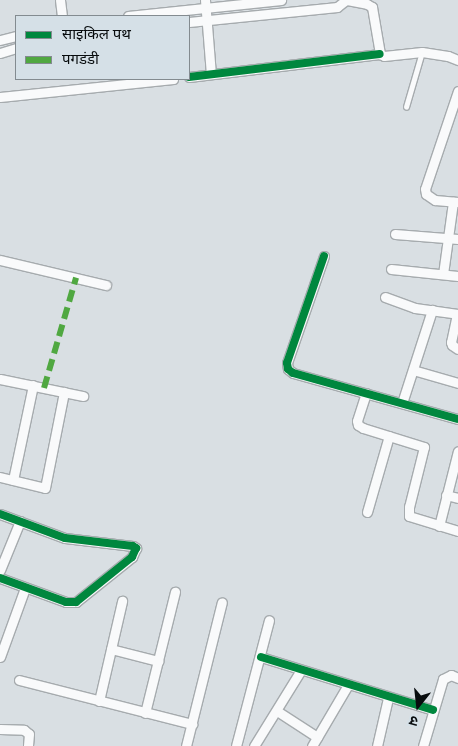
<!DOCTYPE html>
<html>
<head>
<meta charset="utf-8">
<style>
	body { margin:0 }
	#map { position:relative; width:458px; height:746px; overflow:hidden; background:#d9dfe3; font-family:Spectral,"Noto Sans Devanagari",serif }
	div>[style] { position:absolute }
	.roads { filter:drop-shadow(1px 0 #a6abae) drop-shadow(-1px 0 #a6abae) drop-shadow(0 1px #a6abae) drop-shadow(0 -1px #a6abae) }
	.lane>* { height:4.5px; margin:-2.25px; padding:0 2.25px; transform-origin:2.25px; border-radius:2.25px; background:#f9fafb }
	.street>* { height:9px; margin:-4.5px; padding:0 4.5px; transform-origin:4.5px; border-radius:4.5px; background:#f9fafb }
	.quiet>* { height:6px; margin-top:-3px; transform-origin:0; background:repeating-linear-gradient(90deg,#50a841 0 12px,transparent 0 18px) }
	.cycleway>* { height:8px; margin:-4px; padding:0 4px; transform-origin:4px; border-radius:4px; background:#00873e }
	span { translate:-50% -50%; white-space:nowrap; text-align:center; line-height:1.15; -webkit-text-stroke:5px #d5e0e7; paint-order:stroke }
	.legend { position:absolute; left:15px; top:15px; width:175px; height:65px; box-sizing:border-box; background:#d5e0e7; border:1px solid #838b90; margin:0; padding:6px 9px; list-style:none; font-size:15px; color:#080c0e }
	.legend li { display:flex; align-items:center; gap:10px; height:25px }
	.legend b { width:25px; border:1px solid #838b90 }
	.north { position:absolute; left:393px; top:681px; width:50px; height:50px; -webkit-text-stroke:4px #d5e0e7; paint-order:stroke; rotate:196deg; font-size:14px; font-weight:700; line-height:20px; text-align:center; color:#080c0e }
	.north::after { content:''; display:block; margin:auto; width:18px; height:22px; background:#080c0e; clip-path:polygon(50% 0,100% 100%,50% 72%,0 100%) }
</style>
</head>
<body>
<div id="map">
	<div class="roads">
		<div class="lane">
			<div style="left:406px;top:107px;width:57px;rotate:-73.8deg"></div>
		</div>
		<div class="street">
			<div style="left:60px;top:0;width:16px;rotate:83deg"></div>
			<div style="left:205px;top:0;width:74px;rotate:85.4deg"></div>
			<div style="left:347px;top:0;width:20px;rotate:11deg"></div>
			<div style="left:367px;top:4px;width:6px;rotate:31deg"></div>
			<div style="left:372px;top:7px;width:48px;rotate:80.3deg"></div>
			<div style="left:380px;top:54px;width:4px;rotate:27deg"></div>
			<div style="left:384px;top:56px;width:38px;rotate:-6deg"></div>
			<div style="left:422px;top:52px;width:26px;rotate:9deg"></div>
			<div style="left:448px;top:56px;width:11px;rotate:22deg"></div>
			<div style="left:128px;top:16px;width:154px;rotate:-6deg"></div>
			<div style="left:189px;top:22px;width:149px;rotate:-5.8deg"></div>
			<div style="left:337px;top:7px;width:11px;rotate:-38deg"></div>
			<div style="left:0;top:40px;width:16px;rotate:-14deg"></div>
			<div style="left:0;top:53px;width:17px;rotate:-17deg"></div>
			<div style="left:189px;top:77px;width:192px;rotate:-6.9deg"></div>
			<div style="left:458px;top:91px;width:103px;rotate:108.6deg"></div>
			<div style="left:425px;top:189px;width:5px;rotate:79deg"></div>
			<div style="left:426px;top:194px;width:11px;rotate:34deg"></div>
			<div style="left:435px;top:200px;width:23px;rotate:5deg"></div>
			<div style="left:0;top:97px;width:174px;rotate:-5.9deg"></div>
			<div style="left:395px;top:234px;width:63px;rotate:4.5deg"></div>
			<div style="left:324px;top:256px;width:113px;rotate:109.1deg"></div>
			<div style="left:287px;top:363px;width:6px;rotate:81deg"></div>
			<div style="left:288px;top:369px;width:6px;rotate:39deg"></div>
			<div style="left:293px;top:373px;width:171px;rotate:15.6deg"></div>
			<div style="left:0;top:260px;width:109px;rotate:13.3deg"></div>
			<div style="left:391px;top:269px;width:67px;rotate:6deg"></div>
			<div style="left:443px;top:274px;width:73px;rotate:-82.1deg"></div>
			<div style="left:385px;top:297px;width:32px;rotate:20deg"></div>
			<div style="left:415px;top:308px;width:43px;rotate:7.9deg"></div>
			<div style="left:457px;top:314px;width:29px;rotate:102deg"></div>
			<div style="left:451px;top:342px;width:3px;rotate:72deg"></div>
			<div style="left:452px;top:345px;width:7px;rotate:34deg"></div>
			<div style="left:413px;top:370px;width:47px;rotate:16.1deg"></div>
			<div style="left:0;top:379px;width:85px;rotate:11.6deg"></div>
			<div style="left:366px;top:393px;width:29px;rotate:108deg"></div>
			<div style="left:357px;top:421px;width:4px;rotate:76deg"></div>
			<div style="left:358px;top:425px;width:6px;rotate:31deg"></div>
			<div style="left:363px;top:428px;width:64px;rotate:17.3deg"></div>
			<div style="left:424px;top:447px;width:62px;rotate:104deg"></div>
			<div style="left:409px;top:507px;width:9px;rotate:90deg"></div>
			<div style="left:409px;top:516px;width:51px;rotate:17deg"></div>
			<div style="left:402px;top:403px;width:98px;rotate:-72.1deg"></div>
			<div style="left:0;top:477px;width:46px;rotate:13.7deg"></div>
			<div style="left:45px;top:488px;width:98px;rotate:-78.8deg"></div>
			<div style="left:13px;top:480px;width:97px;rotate:-78.1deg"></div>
			<div style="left:446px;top:495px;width:12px;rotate:14deg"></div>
			<div style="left:367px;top:512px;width:79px;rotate:-73.9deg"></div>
			<div style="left:0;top:514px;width:69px;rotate:20.3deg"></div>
			<div style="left:65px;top:538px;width:68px;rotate:6.7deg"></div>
			<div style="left:133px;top:546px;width:4px;rotate:34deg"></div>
			<div style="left:136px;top:548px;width:10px;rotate:114deg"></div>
			<div style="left:132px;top:557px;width:72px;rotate:141.2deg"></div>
			<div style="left:76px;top:602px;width:10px;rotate:180deg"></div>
			<div style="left:66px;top:602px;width:70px;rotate:-160deg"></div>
			<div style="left:439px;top:526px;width:77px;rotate:-75.8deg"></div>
			<div style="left:0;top:570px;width:53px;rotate:-67.8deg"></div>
			<div style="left:111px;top:649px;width:49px;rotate:14.3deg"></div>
			<div style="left:0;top:657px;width:73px;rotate:-70.1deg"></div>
			<div style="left:261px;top:657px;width:180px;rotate:17.1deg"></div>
			<div style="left:19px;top:680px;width:179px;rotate:14.3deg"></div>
			<div style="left:99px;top:701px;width:103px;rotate:-77deg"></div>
			<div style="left:277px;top:711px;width:48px;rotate:33deg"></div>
			<div style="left:145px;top:713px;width:125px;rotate:-76.1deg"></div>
			<div style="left:0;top:729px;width:24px;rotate:2deg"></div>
			<div style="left:24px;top:730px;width:6px;rotate:39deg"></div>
			<div style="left:29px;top:734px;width:12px;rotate:95deg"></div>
			<div style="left:186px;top:746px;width:148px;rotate:-76deg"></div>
			<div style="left:236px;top:746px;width:130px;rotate:-75.3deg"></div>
			<div style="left:254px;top:746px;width:89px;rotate:-58.3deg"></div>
			<div style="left:312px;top:746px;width:71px;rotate:-59.5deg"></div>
			<div style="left:377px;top:746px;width:49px;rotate:-77.1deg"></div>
			<div style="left:423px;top:746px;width:70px;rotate:-73.4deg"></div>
			<div style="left:443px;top:679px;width:9px;rotate:-27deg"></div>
			<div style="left:451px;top:675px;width:8px;rotate:23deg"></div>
		</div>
	</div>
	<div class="quiet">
		<div style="left:44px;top:388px;width:115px;rotate:-73.8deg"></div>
	</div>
	<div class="cycleway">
		<div style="left:189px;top:77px;width:192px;rotate:-6.9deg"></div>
		<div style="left:324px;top:256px;width:113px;rotate:109.1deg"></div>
		<div style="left:287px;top:363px;width:6px;rotate:81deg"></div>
		<div style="left:288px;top:369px;width:6px;rotate:39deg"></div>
		<div style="left:293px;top:373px;width:171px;rotate:15.6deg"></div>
		<div style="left:0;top:514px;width:69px;rotate:20.3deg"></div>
		<div style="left:65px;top:538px;width:68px;rotate:6.7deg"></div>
		<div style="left:133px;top:546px;width:4px;rotate:34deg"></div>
		<div style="left:136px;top:548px;width:10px;rotate:114deg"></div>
		<div style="left:132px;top:557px;width:72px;rotate:141.2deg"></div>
		<div style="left:76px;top:602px;width:10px;rotate:180deg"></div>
		<div style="left:66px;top:602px;width:70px;rotate:-160deg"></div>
		<div style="left:261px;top:657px;width:180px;rotate:17.1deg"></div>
	</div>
	<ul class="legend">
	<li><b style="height:6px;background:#00873e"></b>साइकिल पथ</li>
	<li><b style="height:6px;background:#50a841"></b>पगडंडी</li>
	</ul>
	<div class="north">उ</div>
</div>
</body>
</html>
